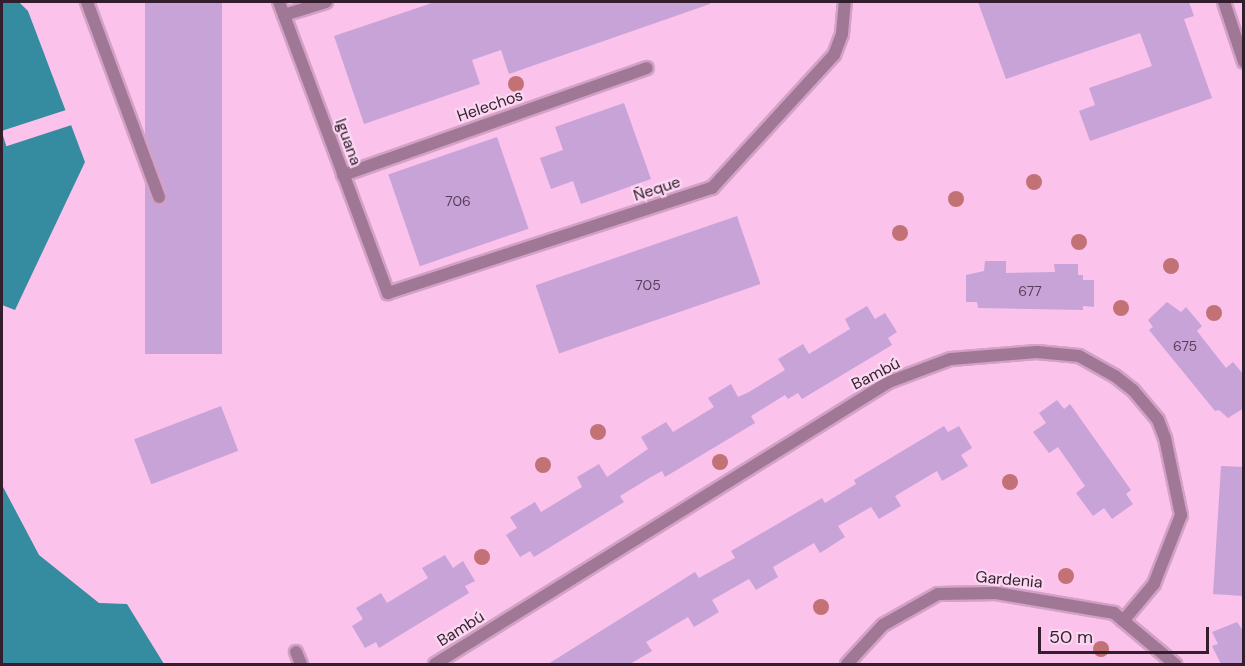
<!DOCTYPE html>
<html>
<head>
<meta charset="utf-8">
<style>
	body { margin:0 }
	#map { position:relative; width:1245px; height:666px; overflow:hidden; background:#fbc2ec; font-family:"DM Sans",sans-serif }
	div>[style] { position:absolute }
	.water>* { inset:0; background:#358b9f }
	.pier>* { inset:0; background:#fbc2ec; transform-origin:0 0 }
	.building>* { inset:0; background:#c8a3d7; transform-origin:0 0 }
	.roads { filter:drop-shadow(2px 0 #d3a1c6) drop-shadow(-2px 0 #d3a1c6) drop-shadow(0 2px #d3a1c6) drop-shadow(0 -2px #d3a1c6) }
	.service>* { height:12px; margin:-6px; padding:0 6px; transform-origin:6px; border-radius:6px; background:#a07896 }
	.trees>* { width:16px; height:16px; margin:-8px; border-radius:50%; background:#c27275 }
	span { translate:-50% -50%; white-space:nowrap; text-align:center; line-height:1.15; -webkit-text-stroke:4.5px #fbd8f1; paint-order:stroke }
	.number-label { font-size:14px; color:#583f58 }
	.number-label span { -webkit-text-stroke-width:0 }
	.street-label { font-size:16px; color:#331e2e }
	.frame { position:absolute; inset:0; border:3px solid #331e2e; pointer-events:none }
	.scale { position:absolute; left:1038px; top:627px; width:171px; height:27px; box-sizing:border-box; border:3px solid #331e2e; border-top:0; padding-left:8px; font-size:18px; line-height:21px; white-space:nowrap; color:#331e2e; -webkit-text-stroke:4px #fbd8f1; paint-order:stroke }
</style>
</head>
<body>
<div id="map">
	<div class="water">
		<div style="clip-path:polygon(2px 2px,19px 2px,28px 11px,85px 162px,15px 310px,2px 305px)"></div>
		<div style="clip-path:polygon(2px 485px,39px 555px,99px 603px,127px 604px,164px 664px,2px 664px)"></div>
	</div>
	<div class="pier">
		<div style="left:69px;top:109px;width:16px;height:71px;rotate:72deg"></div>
	</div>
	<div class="building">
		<div style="left:145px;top:2px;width:77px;height:352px"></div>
		<div style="clip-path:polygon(435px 2px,710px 2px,710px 4px,509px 74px,501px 50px,472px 60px,480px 84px,364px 124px,334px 36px)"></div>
		<div style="clip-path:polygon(978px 2px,1189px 2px,1194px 16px,1184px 19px,1212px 98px,1090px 141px,1079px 111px,1095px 105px,1089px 88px,1152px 66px,1140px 33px,1006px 79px)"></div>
		<div style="clip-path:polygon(624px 103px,651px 179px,581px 204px,573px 181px,551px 189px,540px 158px,563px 150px,555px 127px)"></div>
		<div style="left:497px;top:137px;width:97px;height:115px;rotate:71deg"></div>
		<div style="left:737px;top:216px;width:72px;height:213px;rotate:71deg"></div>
		<div style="clip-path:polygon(985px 261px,1006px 261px,1006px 273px,1055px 272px,1054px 264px,1078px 264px,1078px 275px,1083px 275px,1083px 280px,1094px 280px,1094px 307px,1083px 306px,1083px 310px,978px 308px,977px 302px,966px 302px,966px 275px,984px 271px)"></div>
		<div style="clip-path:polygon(1167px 302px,1181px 312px,1186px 307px,1202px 326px,1197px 331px,1226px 368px,1233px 362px,1244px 375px,1244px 408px,1228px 418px,1219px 410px,1215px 411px,1149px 330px,1153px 327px,1148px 320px)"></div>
		<div style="clip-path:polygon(867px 306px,875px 319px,885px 313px,897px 332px,888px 338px,892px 345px,802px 399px,798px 393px,788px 399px,785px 395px,751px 416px,755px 423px,665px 477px,662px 471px,651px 477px,620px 496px,624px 502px,534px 557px,530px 551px,520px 557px,506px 535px,517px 528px,510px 517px,535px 502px,541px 512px,582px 487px,577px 477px,599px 464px,607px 477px,648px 449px,641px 437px,666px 422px,673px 432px,714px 407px,708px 398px,731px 384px,738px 397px,749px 392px,785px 370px,778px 359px,803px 344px,809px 354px,850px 329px,845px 319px)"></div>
		<div style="clip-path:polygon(1057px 400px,1064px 409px,1070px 404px,1131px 490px,1126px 494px,1133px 504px,1112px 519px,1104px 508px,1093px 516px,1076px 493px,1085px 486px,1058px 447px,1049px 453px,1033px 432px,1046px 423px,1039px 413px)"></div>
		<div style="left:221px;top:406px;width:48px;height:93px;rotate:69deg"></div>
		<div style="clip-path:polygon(944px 426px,948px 432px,959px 426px,972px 448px,961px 455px,968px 466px,942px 481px,937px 471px,895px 496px,901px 506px,879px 519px,871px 507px,838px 526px,845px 537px,820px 553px,814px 543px,773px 567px,778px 577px,756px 590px,749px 579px,712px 600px,719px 612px,694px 627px,688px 617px,646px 642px,652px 651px,630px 664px,548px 664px,695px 572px,699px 578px,735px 558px,731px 551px,822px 498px,825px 503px,856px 484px,854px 480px)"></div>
		<div style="clip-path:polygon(1221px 466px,1244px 467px,1244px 596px,1213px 594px)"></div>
		<div style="clip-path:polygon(445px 555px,453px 568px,463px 561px,475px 581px,465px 586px,469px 593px,379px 648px,376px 642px,365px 648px,352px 626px,363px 619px,356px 608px,381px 593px,387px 603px,428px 578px,422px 568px)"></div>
		<div style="clip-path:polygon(1237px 622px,1244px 632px,1244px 664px,1221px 664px,1212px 646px,1218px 644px,1212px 632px)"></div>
	</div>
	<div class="roads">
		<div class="service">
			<div style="left:87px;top:2px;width:208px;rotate:69.7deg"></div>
			<div style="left:279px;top:2px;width:311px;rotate:69.5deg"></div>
			<div style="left:388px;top:293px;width:341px;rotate:-18deg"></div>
			<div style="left:712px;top:188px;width:180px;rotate:-47.5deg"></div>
			<div style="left:834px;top:55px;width:22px;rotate:-69deg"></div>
			<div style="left:842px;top:34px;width:32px;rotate:-85deg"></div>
			<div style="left:1224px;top:2px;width:63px;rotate:71.6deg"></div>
			<div style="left:284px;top:15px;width:44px;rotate:-17.2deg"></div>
			<div style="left:343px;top:175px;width:322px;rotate:-19.4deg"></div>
			<div style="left:296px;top:652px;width:13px;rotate:67deg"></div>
			<div style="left:435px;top:664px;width:534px;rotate:-31.85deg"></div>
			<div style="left:889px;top:382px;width:66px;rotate:-20.4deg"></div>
			<div style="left:951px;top:359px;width:86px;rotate:-4.7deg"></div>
			<div style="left:1037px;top:352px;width:42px;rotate:5.4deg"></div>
			<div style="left:1079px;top:356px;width:41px;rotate:29.1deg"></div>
			<div style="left:1115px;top:376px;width:23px;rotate:38deg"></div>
			<div style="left:1133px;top:390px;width:39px;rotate:50deg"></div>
			<div style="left:1158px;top:420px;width:19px;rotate:69deg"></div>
			<div style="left:1165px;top:438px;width:79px;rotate:78.3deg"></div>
			<div style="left:1181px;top:515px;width:74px;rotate:111.4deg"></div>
			<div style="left:1154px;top:584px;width:48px;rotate:130deg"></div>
			<div style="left:847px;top:664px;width:53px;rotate:-47.3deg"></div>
			<div style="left:883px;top:625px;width:63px;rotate:-29.4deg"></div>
			<div style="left:938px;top:594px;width:58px;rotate:-1deg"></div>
			<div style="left:996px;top:593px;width:120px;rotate:9.6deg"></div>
			<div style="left:1114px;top:613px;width:80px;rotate:39.9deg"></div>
		</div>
	</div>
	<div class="trees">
		<div style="left:516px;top:84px"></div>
		<div style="left:1034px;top:182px"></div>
		<div style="left:956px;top:199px"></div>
		<div style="left:900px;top:233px"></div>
		<div style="left:1079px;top:242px"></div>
		<div style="left:1171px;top:266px"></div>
		<div style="left:1121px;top:308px"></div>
		<div style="left:1214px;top:313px"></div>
		<div style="left:598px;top:432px"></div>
		<div style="left:720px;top:462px"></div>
		<div style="left:543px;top:465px"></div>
		<div style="left:1010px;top:482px"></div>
		<div style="left:482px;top:557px"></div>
		<div style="left:1066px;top:576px"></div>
		<div style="left:821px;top:607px"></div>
		<div style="left:1101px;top:649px"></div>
	</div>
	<div class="number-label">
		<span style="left:458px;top:201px">706</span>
		<span style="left:648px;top:285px">705</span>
		<span style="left:1030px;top:291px">677</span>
		<span style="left:1185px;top:346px">675</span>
	</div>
	<div class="street-label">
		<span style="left:490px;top:106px;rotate:-19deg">Helechos</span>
		<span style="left:348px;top:142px;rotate:70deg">Iguana</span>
		<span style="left:657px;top:189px;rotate:-18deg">Ñeque</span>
		<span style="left:876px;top:374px;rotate:-27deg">Bambú</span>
		<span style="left:1009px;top:580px;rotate:5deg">Gardenia</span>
		<span style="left:461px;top:629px;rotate:-32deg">Bambú</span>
	</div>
	<div class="frame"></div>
	<div class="scale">50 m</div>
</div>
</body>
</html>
